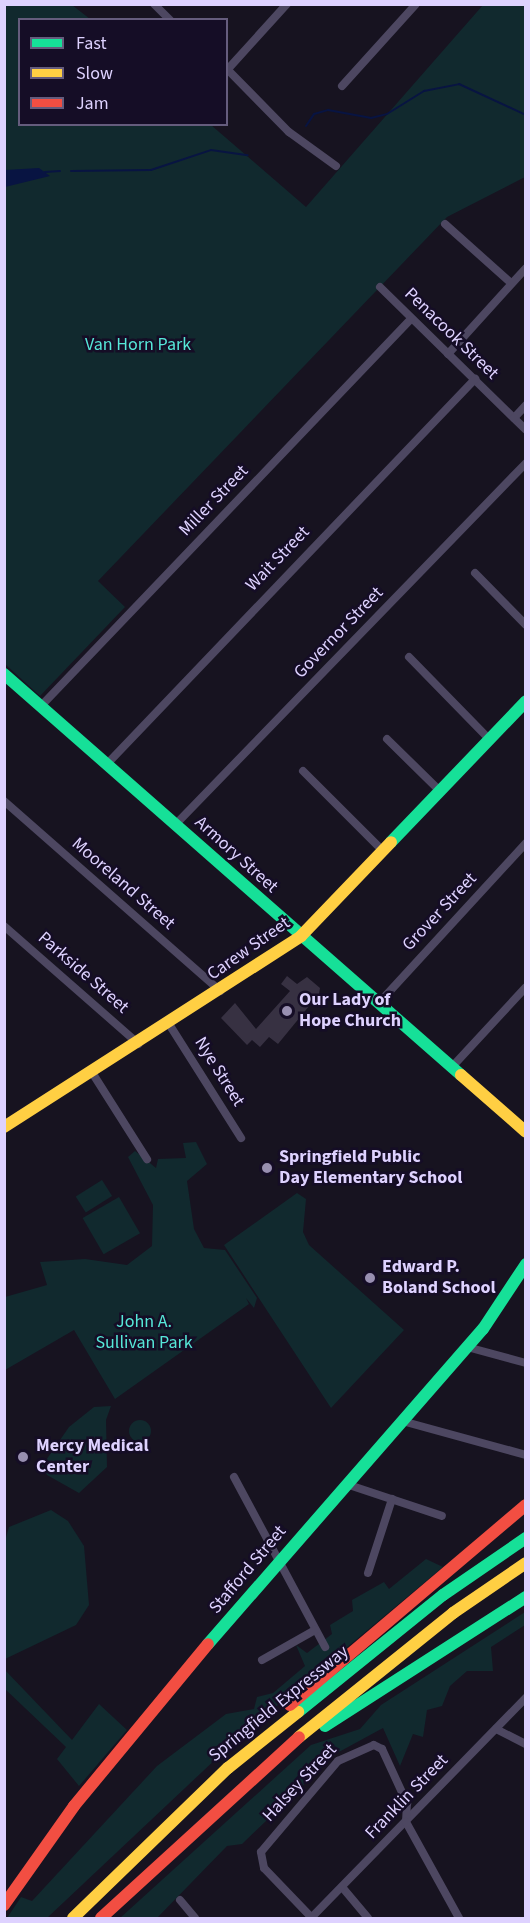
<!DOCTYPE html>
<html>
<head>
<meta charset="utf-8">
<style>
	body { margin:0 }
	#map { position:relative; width:530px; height:1923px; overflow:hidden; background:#171320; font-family:"Source Sans 3",sans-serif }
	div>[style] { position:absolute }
	.green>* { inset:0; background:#11292e; transform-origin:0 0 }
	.round { border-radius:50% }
	.water>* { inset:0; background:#081442 }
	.stream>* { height:2px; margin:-1px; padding:0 1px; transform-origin:1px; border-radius:1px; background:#081442 }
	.building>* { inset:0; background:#373142 }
	.street>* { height:8px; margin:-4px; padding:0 4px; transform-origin:4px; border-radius:4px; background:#4d4761 }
	.fast>* { height:12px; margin:-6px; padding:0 6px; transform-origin:6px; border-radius:6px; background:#16e098 }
	.slow>* { height:12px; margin:-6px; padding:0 6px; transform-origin:6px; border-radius:6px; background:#ffcf43 }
	.jam>* { height:12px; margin:-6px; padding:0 6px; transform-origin:6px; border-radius:6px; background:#f24e42 }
	.dots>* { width:16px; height:16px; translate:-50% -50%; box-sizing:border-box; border:3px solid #150d26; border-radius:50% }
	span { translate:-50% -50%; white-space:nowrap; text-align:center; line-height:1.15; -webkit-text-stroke:5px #150d26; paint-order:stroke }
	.street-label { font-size:18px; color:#ded2ff }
	.park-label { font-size:18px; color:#56e7d8 }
	.poi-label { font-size:18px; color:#ded2ff; font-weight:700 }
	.left { translate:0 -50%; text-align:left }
	.frame { position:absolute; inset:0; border:6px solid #ded2ff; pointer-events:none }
	.legend { position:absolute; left:18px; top:18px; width:210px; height:108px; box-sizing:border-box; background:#150d26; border:2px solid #655c7d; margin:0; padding:8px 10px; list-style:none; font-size:18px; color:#ded2ff }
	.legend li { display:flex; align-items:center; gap:12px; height:30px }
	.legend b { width:30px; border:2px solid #655c7d }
</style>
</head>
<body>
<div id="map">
	<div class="green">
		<div style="clip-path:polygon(5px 5px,72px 5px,90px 19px,20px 20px,20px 124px,211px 125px,306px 207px,483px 5px,525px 5px,525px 177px,447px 217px,98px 581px,125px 607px,40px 696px,5px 664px)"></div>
		<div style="clip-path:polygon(196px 1142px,207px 1164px,187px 1181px,194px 1229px,204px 1248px,225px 1250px,257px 1298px,254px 1308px,246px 1298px,249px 1304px,115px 1399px,74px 1330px,5px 1370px,5px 1297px,47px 1285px,40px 1262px,85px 1259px,127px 1265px,152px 1246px,153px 1205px,128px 1157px,135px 1151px,156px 1168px,158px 1159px,186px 1158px,183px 1143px)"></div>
		<div style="left:102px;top:1180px;width:19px;height:31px;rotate:58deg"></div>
		<div style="clip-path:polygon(297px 1193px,306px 1199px,303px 1232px,309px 1245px,404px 1330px,331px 1408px,224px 1245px)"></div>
		<div style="left:119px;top:1197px;width:42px;height:42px;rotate:60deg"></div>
		<div style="clip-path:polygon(111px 1406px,106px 1420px,107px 1467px,79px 1493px,47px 1475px,42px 1466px,69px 1427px,94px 1407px)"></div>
		<div class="round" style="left:129px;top:1420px;width:22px;height:22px"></div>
		<div style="clip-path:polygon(51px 1510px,68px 1521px,84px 1546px,89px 1605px,76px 1625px,5px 1659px,5px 1541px,9px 1527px)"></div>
		<div style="clip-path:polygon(426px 1559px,443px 1567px,236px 1740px,47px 1918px,7px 1918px,21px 1897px,32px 1901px,157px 1766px,226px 1714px,254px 1709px,257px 1697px,273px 1693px,305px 1666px,296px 1645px,307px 1653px,332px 1634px,330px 1625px,353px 1611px,352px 1600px,384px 1582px,389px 1589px)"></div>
		<div style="clip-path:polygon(525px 1612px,525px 1625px,491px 1647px,493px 1671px,467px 1671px,450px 1686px,442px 1706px,427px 1710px,423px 1737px,413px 1734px,400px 1766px,383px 1728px,337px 1753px,242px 1844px,227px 1846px,157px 1918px,120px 1918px,311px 1745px,360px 1729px,381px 1705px)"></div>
		<div style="clip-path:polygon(4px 1669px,72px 1740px,99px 1704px,127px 1730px,79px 1786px,57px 1759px,66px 1747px,5px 1689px)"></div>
	</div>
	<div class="water">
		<div style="clip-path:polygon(39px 168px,50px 176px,5px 187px,5px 170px)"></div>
	</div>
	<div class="stream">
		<div style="left:306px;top:126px;width:14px;rotate:-56deg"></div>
		<div style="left:314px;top:114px;width:15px;rotate:-16deg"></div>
		<div style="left:328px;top:110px;width:44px;rotate:10.5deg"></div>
		<div style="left:371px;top:118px;width:16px;rotate:-14deg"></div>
		<div style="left:387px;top:114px;width:44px;rotate:-31.9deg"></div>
		<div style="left:424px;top:91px;width:36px;rotate:-11deg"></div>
		<div style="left:459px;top:84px;width:74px;rotate:24.8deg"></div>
		<div style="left:71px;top:171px;width:80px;rotate:-0.7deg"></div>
		<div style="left:151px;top:170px;width:63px;rotate:-18.4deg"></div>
		<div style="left:211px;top:150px;width:37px;rotate:8deg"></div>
		<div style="left:45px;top:172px;width:15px;rotate:-4deg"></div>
	</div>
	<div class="building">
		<div style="clip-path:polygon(287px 976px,297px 984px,307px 977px,320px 988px,319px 994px,278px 1044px,269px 1037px,260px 1047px,252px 1040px,247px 1045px,221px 1018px,235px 1003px,256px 1029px,290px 991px,281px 984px)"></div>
	</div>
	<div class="street">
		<div style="left:154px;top:4px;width:23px;rotate:45deg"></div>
		<div style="left:226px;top:68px;width:90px;rotate:45.5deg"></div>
		<div style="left:289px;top:132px;width:58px;rotate:35.9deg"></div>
		<div style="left:228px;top:69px;width:88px;rotate:-47.8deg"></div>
		<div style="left:342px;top:86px;width:110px;rotate:-47.9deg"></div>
		<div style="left:445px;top:224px;width:89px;rotate:41.8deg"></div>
		<div style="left:380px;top:287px;width:204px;rotate:44.4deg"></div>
		<div style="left:448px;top:354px;width:116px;rotate:-47.8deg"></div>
		<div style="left:514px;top:418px;width:18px;rotate:-47deg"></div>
		<div style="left:475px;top:573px;width:73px;rotate:45.6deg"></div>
		<div style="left:409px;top:657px;width:116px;rotate:45.7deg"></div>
		<div style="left:41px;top:706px;width:535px;rotate:-46.29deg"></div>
		<div style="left:387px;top:739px;width:74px;rotate:44.5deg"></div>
		<div style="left:107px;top:764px;width:533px;rotate:-46.29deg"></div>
		<div style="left:303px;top:771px;width:113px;rotate:45deg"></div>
		<div style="left:4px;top:801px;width:288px;rotate:41.3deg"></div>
		<div style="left:175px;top:825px;width:504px;rotate:-45.88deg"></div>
		<div style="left:4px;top:926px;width:179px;rotate:41.2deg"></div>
		<div style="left:378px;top:1004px;width:219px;rotate:-47.4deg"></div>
		<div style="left:169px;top:1024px;width:135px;rotate:57.7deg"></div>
		<div style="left:451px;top:1068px;width:110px;rotate:-47.2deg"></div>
		<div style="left:93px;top:1074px;width:101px;rotate:57.6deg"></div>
		<div style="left:467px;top:1347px;width:61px;rotate:15.2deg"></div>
		<div style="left:402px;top:1421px;width:129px;rotate:15.3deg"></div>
		<div style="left:234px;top:1477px;width:193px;rotate:61.8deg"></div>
		<div style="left:346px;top:1484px;width:101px;rotate:18.4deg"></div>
		<div style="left:368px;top:1573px;width:78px;rotate:-72deg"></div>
		<div style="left:262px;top:1660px;width:61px;rotate:-29.5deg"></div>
		<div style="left:496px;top:1729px;width:34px;rotate:27deg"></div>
		<div style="left:342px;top:1887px;width:40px;rotate:50deg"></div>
		<div style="left:180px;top:1900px;width:23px;rotate:50deg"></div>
		<div style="left:311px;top:1918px;width:308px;rotate:-45.7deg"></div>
		<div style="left:312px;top:1918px;width:69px;rotate:-133.8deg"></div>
		<div style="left:264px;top:1868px;width:16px;rotate:-101deg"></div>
		<div style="left:261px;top:1852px;width:119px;rotate:-49.8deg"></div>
		<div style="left:338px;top:1761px;width:39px;rotate:-24deg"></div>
		<div style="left:374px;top:1745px;width:9px;rotate:27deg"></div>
		<div style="left:382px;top:1749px;width:60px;rotate:65.2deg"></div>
		<div style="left:407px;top:1803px;width:19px;rotate:93deg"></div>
		<div style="left:406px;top:1822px;width:110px;rotate:61.1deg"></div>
	</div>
	<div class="fast">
		<div style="left:4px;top:674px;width:608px;rotate:41.27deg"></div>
		<div style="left:391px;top:842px;width:195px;rotate:-46.2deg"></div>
		<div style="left:208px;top:1644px;width:418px;rotate:-48.9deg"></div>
		<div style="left:483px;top:1329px;width:78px;rotate:-56.5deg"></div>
		<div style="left:298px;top:1712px;width:186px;rotate:-38.9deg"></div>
		<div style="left:443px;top:1595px;width:101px;rotate:-34.5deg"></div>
		<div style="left:325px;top:1726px;width:239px;rotate:-32.7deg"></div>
	</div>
	<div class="slow">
		<div style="left:461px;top:1075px;width:86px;rotate:41.2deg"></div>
		<div style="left:4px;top:1127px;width:353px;rotate:-32.7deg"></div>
		<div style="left:301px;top:936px;width:130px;rotate:-46.2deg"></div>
		<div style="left:299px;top:1737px;width:198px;rotate:-38.8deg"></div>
		<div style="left:453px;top:1613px;width:88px;rotate:-34.4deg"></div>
		<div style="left:73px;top:1918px;width:216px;rotate:-44.1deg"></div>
		<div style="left:228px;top:1768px;width:90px;rotate:-38.7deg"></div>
	</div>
	<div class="jam">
		<div style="left:290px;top:1705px;width:309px;rotate:-40.3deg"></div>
		<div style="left:4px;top:1905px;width:121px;rotate:-54.7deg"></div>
		<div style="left:74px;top:1806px;width:210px;rotate:-50.4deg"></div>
		<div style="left:101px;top:1918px;width:268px;rotate:-42.4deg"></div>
	</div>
	<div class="dots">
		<div style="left:287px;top:1011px;background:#988fb1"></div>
		<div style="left:267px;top:1168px;background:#988fb1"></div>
		<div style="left:370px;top:1278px;background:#988fb1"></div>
		<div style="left:23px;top:1457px;background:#988fb1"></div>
	</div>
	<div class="street-label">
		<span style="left:451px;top:334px;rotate:44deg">Penacook Street</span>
		<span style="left:214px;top:501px;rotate:-46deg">Miller Street</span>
		<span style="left:278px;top:559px;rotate:-46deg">Wait Street</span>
		<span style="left:339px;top:633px;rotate:-46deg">Governor Street</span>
		<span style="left:236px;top:855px;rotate:42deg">Armory Street</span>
		<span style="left:123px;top:884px;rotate:41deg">Mooreland Street</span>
		<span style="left:440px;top:912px;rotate:-47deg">Grover Street</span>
		<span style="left:249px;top:949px;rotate:-35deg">Carew Street</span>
		<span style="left:83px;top:973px;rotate:41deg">Parkside Street</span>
		<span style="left:219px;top:1072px;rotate:58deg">Nye Street</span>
		<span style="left:248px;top:1570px;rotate:-50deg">Stafford Street</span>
		<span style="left:279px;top:1704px;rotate:-39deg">Springfield Expressway</span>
		<span style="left:300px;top:1783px;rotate:-47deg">Halsey Street</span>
		<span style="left:407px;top:1797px;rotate:-46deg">Franklin Street</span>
	</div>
	<div class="park-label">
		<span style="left:138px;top:345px">Van Horn Park</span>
		<span style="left:144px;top:1333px">John A.<br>Sullivan Park</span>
	</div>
	<div class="poi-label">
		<span class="left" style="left:299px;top:1011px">Our Lady of<br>Hope Church</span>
		<span class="left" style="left:279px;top:1168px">Springfield Public<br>Day Elementary School</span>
		<span class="left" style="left:382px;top:1278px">Edward P.<br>Boland School</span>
		<span class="left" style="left:36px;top:1457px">Mercy Medical<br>Center</span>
	</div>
	<div class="frame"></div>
	<ul class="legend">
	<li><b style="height:8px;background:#16e098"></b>Fast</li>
	<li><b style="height:8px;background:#ffcf43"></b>Slow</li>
	<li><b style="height:8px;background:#f24e42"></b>Jam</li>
	</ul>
</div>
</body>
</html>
